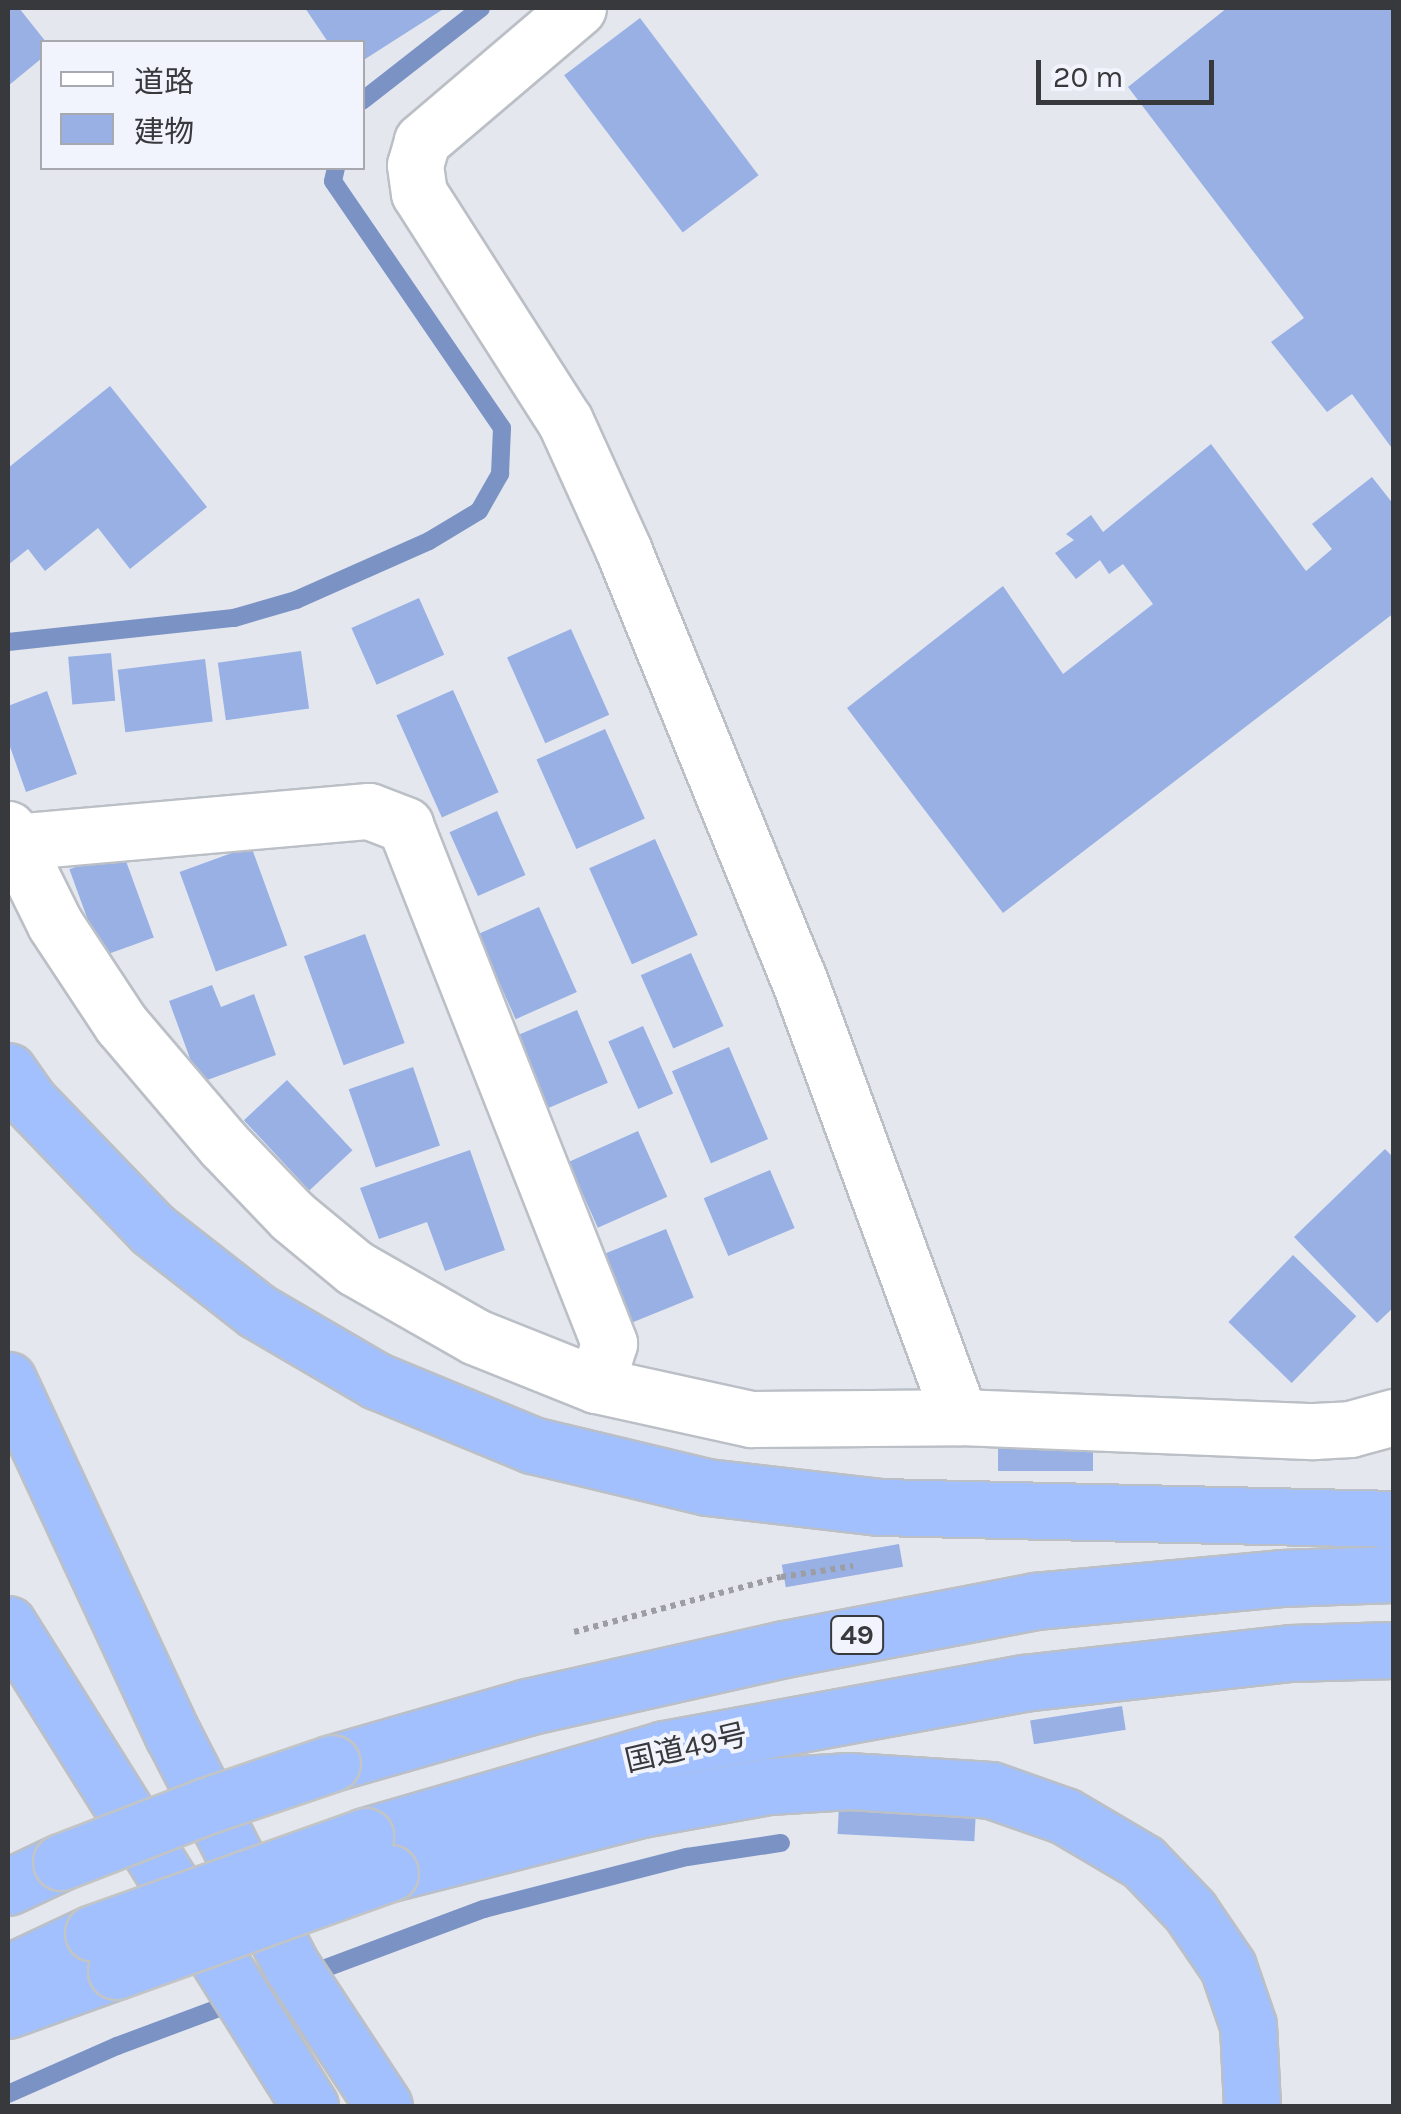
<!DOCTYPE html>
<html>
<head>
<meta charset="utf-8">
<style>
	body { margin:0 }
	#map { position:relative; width:1401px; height:2114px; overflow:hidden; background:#e4e7ee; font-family:Karla,"Noto Sans JP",sans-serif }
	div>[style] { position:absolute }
	.stream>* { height:18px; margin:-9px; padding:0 9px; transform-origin:9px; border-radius:9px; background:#7b92c5 }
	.building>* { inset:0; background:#98b0e4; transform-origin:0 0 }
	.path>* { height:6px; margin-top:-3px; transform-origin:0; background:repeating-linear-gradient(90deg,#9c9ea3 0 5px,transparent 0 10px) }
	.roads { filter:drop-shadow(2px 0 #bbbfc6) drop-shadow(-2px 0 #bbbfc6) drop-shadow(0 2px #bbbfc6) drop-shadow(0 -2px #bbbfc6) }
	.minor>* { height:55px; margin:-27.5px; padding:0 27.5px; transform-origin:27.5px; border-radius:27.5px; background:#fff }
	.highway>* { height:55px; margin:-27.5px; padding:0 27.5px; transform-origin:27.5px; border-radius:27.5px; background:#a2c0fe }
	.bridges { filter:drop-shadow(2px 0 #c3c4c4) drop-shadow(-2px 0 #c3c4c4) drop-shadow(0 2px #c3c4c4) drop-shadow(0 -2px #c3c4c4) }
	.highway-bridge>* { height:55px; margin:-27.5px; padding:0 27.5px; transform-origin:27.5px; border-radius:27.5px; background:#a2c0fe }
	span { translate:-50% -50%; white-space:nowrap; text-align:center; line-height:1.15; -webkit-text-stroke:8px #f1f4fc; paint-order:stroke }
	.shield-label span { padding:2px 8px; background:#f1f4fc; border:2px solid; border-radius:8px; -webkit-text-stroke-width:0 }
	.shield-label { font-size:28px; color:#38393c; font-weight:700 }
	.street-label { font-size:30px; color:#38393c }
	.frame { position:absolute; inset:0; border:10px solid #38393c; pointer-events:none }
	.legend { position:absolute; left:40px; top:40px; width:325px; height:130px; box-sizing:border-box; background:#f1f4fc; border:2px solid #a7a9af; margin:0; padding:12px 18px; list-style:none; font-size:30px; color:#38393c }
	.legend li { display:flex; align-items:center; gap:20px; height:50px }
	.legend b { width:50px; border:2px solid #a7a9af }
	.scale { position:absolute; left:1036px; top:60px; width:178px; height:45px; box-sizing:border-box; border:5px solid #38393c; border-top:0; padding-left:12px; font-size:30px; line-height:35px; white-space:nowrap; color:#38393c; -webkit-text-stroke:8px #f1f4fc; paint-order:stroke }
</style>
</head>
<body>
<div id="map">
	<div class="stream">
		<div style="left:362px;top:101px;width:151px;rotate:-38deg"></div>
		<div style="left:8px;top:642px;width:227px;rotate:-6.1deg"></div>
		<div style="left:234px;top:618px;width:65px;rotate:-16.2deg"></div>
		<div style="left:296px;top:600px;width:145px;rotate:-23.9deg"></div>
		<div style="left:429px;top:541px;width:58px;rotate:-31deg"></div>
		<div style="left:479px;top:511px;width:43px;rotate:-60.4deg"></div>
		<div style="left:500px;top:474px;width:46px;rotate:-87.5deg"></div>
		<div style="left:502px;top:428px;width:299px;rotate:-124.4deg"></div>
		<div style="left:333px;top:181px;width:13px;rotate:-77deg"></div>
		<div style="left:8px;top:2094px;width:119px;rotate:-23.8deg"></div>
		<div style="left:117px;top:2046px;width:392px;rotate:-20.5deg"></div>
		<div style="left:484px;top:1909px;width:210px;rotate:-14.4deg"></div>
		<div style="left:687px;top:1857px;width:95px;rotate:-8.5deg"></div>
	</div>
	<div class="building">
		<div style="clip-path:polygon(8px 8px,19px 8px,46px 42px,42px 42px,42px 58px,8px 86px)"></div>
		<div style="clip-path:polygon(305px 8px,445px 8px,362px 61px,362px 42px,328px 42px)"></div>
		<div style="clip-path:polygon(1227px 8px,1394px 8px,1394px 451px,1352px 394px,1327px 412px,1271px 342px,1304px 318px,1128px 87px)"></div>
		<div style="left:640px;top:18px;width:197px;height:95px;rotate:53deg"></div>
		<div style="clip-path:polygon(110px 386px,207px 507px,130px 569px,98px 528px,45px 571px,28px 549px,8px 565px,8px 468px)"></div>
		<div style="clip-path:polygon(1211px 444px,1306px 571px,1332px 549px,1312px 524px,1372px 477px,1394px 505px,1394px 613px,1003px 913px,847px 708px,1003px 586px,1063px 674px,1153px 604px,1123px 564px,1109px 574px,1100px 560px,1076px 579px,1055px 553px,1074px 540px,1066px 534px,1091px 515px,1103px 532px)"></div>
		<div style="left:419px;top:598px;width:62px;height:74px;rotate:66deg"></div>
		<div style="left:571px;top:629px;width:94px;height:70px;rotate:66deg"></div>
		<div style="left:301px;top:651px;width:58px;height:84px;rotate:82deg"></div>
		<div style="left:111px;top:653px;width:48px;height:43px;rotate:85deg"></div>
		<div style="left:205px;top:659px;width:63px;height:88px;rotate:83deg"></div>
		<div style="left:453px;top:690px;width:112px;height:62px;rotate:66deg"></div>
		<div style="clip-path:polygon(47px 691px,77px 774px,26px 792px,8px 741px,8px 706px)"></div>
		<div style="left:605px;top:729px;width:98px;height:75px;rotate:66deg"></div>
		<div style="left:497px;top:811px;width:70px;height:52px;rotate:66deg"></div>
		<div style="left:655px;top:839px;width:105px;height:72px;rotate:66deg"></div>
		<div style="left:251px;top:846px;width:106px;height:76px;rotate:70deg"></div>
		<div style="left:122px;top:850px;width:93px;height:56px;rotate:70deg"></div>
		<div style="left:539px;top:907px;width:93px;height:67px;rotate:66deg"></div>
		<div style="left:365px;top:934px;width:116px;height:65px;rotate:70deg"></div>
		<div style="left:691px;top:953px;width:80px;height:55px;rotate:66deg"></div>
		<div style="clip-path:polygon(212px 985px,221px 1007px,254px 994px,276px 1055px,199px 1083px,169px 1001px)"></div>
		<div style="left:577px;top:1010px;width:79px;height:73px;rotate:67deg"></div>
		<div style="left:643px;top:1026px;width:74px;height:38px;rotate:66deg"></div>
		<div style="left:729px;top:1047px;width:100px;height:62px;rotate:67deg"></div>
		<div style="left:413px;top:1067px;width:83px;height:68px;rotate:71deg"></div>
		<div style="left:287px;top:1080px;width:96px;height:59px;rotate:47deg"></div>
		<div style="left:638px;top:1131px;width:72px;height:76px;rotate:66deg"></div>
		<div style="clip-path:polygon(1385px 1149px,1394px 1158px,1394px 1307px,1377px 1323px,1294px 1237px)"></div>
		<div style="clip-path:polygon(470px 1150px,505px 1250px,445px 1271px,427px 1222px,379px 1239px,360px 1188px)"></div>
		<div style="left:770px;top:1170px;width:63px;height:72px;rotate:67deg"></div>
		<div style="left:666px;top:1229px;width:74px;height:69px;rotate:68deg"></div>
		<div style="left:1293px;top:1255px;width:88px;height:93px;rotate:44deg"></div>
		<div style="left:998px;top:1447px;width:95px;height:24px"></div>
		<div style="left:899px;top:1544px;width:23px;height:119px;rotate:80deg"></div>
		<div style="left:1122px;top:1706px;width:24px;height:93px;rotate:81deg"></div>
		<div style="left:839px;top:1806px;width:137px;height:28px;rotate:3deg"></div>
	</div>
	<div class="path">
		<div style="left:574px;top:1632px;width:214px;rotate:-14.9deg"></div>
		<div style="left:781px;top:1577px;width:73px;rotate:-8.7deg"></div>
	</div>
	<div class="roads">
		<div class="minor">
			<div style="left:578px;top:8px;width:205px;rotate:139.6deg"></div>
			<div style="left:422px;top:141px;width:25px;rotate:106deg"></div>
			<div style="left:415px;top:165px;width:28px;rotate:82deg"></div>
			<div style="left:419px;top:193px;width:271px;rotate:57.4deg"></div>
			<div style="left:565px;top:421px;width:141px;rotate:65.6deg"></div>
			<div style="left:623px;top:549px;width:462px;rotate:67.8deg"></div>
			<div style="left:798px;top:977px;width:469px;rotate:69.8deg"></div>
			<div style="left:8px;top:829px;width:106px;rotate:63.7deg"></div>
			<div style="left:55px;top:924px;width:120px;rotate:56.6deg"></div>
			<div style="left:121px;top:1024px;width:159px;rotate:49.6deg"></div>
			<div style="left:224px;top:1145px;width:98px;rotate:46.2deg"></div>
			<div style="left:292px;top:1216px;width:82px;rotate:39.5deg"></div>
			<div style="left:355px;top:1268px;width:139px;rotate:29.7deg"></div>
			<div style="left:476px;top:1337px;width:129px;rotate:21.8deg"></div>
			<div style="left:596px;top:1385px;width:159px;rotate:12.4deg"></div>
			<div style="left:751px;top:1419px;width:209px;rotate:-0.5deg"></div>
			<div style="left:960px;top:1417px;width:354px;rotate:2.3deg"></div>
			<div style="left:1314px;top:1431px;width:36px;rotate:-3deg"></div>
			<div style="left:1350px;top:1429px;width:46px;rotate:-15.3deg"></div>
			<div style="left:14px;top:842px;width:356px;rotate:-5deg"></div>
			<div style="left:369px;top:811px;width:39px;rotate:21deg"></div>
			<div style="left:405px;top:825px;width:557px;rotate:68.5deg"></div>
			<div style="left:609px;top:1343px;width:44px;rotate:107.2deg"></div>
		</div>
		<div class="highway">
			<div style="left:8px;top:1071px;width:37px;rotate:55deg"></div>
			<div style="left:29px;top:1101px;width:178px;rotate:46.1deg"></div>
			<div style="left:152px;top:1229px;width:133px;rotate:38deg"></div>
			<div style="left:257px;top:1311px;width:139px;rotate:30.3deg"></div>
			<div style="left:377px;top:1381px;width:168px;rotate:22.4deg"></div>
			<div style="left:532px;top:1445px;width:180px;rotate:13.5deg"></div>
			<div style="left:707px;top:1487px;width:173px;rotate:6.6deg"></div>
			<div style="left:879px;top:1507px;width:515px;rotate:1.33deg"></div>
			<div style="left:8px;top:1380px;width:391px;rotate:65.1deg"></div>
			<div style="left:173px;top:1735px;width:262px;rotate:62.8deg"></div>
			<div style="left:293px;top:1968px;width:165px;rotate:56.6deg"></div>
			<div style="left:8px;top:1624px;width:569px;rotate:57.93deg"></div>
			<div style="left:332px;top:1763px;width:203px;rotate:-16deg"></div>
			<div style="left:527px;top:1707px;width:263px;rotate:-12.7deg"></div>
			<div style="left:784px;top:1649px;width:256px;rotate:-10.8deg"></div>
			<div style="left:1035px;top:1601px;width:247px;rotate:-5.3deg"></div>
			<div style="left:1281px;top:1578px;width:113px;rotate:-2deg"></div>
			<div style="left:365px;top:1836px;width:311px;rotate:-16.2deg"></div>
			<div style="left:664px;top:1749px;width:365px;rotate:-10.4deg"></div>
			<div style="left:1023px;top:1683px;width:269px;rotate:-6.4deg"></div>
			<div style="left:1290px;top:1653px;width:104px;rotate:-1.7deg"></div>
			<div style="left:390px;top:1873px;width:260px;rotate:-14.3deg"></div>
			<div style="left:642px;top:1809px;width:129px;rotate:-10.3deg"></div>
			<div style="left:769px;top:1786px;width:80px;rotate:-3.6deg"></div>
			<div style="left:849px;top:1781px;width:142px;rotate:3.6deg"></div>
			<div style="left:991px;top:1790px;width:78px;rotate:19.4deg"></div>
			<div style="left:1065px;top:1816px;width:91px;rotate:30.5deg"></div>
			<div style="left:1143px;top:1862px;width:68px;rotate:46.2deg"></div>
			<div style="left:1190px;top:1911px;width:68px;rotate:55.8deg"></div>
			<div style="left:1228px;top:1967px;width:61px;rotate:71deg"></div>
			<div style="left:1248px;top:2025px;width:81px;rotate:87.2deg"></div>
			<div style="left:8px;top:1887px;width:59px;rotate:-25.3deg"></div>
			<div style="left:8px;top:1973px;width:94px;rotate:-25.2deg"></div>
			<div style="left:8px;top:2010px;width:115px;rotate:-19.9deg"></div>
		</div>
	</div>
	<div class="bridges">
		<div class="highway-bridge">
			<div style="left:61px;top:1862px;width:155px;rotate:-21.1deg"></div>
			<div style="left:206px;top:1806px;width:133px;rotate:-18.8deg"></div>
			<div style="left:93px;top:1933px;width:289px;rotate:-19.6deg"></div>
			<div style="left:116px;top:1971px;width:291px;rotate:-19.7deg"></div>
		</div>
	</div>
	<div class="shield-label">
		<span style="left:857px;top:1635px">49</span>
	</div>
	<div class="street-label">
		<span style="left:686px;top:1748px;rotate:-13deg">国道49号</span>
	</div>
	<div class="frame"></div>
	<ul class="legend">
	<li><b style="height:12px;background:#fff"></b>道路</li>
	<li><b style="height:28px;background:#98b0e4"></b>建物</li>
	</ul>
	<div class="scale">20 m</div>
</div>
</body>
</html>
